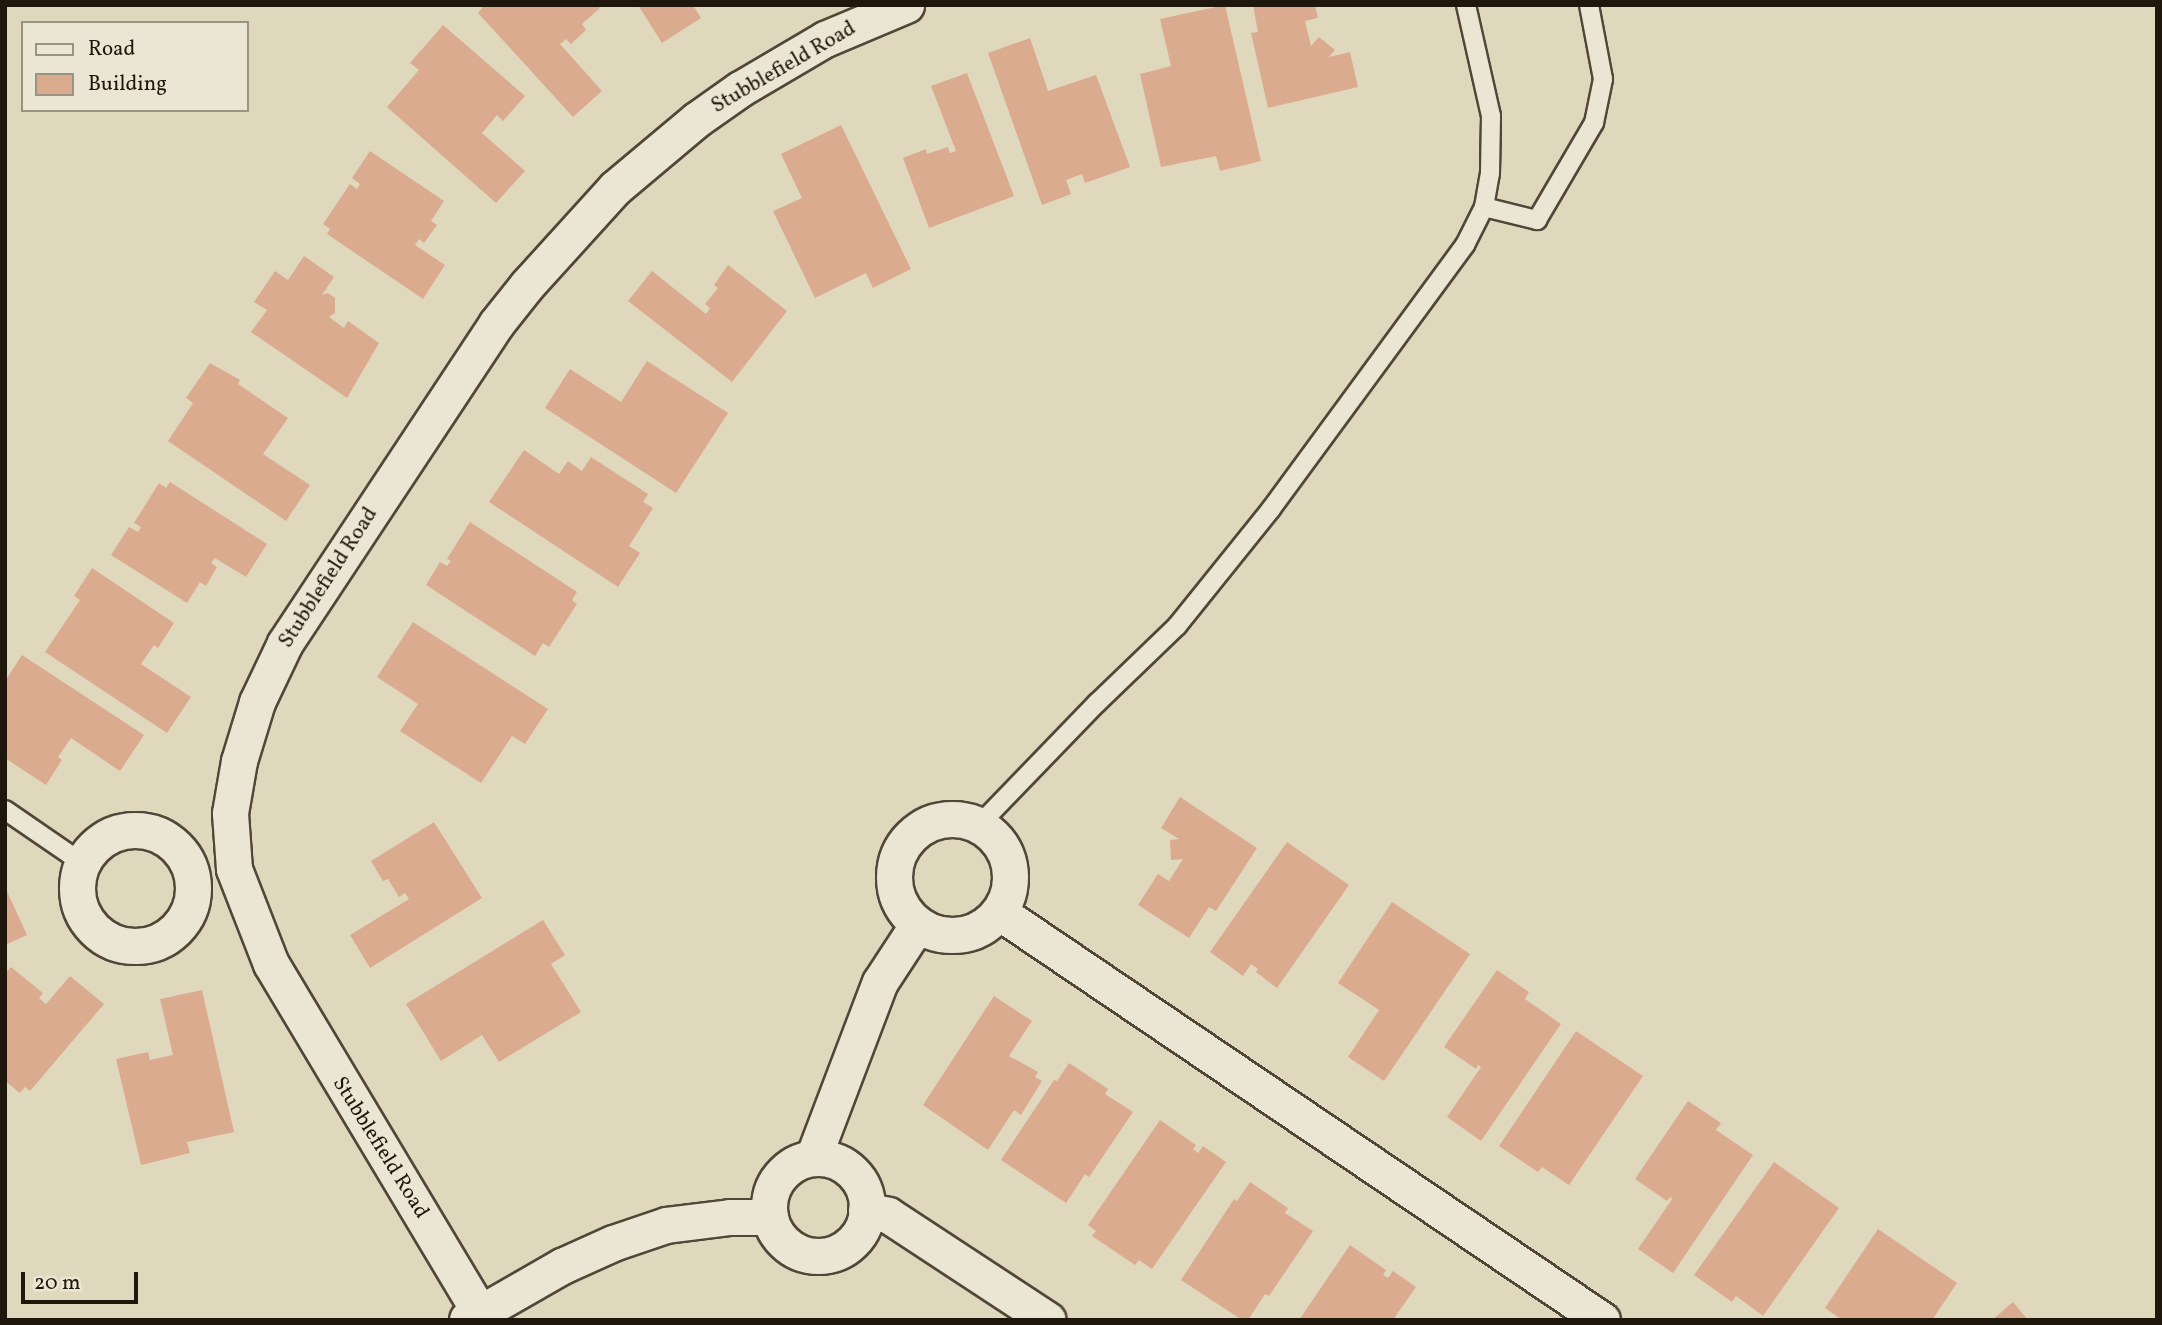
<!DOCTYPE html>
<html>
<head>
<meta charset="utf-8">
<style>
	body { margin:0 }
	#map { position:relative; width:2162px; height:1325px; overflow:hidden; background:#e0d8bd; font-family:Vollkorn,serif }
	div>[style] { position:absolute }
	.building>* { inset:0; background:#dbab90 }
	.roads { filter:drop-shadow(2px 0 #504738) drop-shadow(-2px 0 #504738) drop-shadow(0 2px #504738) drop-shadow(0 -2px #504738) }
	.lane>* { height:18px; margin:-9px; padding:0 9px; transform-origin:9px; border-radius:9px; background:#ebe6d4 }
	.street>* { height:35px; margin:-17.5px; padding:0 17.5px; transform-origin:17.5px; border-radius:17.5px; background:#ebe6d4 }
	.street>.ring { margin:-17.5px; padding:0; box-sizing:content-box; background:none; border:35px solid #ebe6d4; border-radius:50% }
	.secondary>* { height:38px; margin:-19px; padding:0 19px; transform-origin:19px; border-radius:19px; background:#ebe6d4 }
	span { translate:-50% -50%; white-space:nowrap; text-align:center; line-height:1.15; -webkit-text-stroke:7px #ebe6d4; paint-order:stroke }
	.street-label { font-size:21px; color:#20170c }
	.frame { position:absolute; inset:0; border:7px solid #20170c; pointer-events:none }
	.legend { position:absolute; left:21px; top:21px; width:228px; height:91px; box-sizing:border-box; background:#ebe6d4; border:2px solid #9a9384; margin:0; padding:9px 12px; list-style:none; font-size:21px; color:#20170c }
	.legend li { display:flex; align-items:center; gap:14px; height:35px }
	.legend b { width:35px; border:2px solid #9a9384 }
	.scale { position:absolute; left:21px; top:1272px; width:117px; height:32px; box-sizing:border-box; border:4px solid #20170c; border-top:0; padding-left:9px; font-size:21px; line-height:24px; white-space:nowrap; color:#20170c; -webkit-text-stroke:5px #ebe6d4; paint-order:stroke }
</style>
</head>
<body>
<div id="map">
	<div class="building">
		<div style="clip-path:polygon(480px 5px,597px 5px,600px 8px,582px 24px,586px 30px,571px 44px,566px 39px,560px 44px,602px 91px,573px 117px,478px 13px,482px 8px)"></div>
		<div style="clip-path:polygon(638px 5px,693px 5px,701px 18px,662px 43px)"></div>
		<div style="clip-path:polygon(1225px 5px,1261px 161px,1220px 171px,1216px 156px,1161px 167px,1140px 74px,1171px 66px,1160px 19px)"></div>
		<div style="clip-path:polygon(1253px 5px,1315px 5px,1318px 18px,1305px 21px,1311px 46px,1319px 37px,1335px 50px,1329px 57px,1350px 52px,1358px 87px,1268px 108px,1251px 33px,1258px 32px)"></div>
		<div style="clip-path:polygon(443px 25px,525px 96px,503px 121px,497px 115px,482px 133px,525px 171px,496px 203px,387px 107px,419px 70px,410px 63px)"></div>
		<div style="clip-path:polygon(1030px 38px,1048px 91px,1096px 75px,1130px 167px,1085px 183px,1082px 174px,1066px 180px,1071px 194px,1042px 205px,988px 53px)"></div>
		<div style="clip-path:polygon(967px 73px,1014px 196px,929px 228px,903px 158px,926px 149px,927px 154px,948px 147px,950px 153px,956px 151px,931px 86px)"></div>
		<div style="clip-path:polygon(841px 125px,911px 269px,873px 288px,866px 273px,815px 298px,773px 211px,802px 198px,781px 154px)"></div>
		<div style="clip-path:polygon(370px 151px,444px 201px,431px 221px,437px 225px,424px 243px,419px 239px,415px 245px,445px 265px,423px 299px,327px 234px,330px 229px,323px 224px,350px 184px,357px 189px,360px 184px,352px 178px)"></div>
		<div style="clip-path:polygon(304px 256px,334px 277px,322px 295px,328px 293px,335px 298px,335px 313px,329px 317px,344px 328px,348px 321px,379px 343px,347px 398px,251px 332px,267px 310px,254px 302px,275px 271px,288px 280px)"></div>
		<div style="clip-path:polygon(728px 265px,787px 311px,732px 382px,628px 301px,652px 271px,706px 314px,710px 308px,705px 304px,718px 288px,714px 285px)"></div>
		<div style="clip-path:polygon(647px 361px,728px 413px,676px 493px,545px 408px,570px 369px,621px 402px)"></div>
		<div style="clip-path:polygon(210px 363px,240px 380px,238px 384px,288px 418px,263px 454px,310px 485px,286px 521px,168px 441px,193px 403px,186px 398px)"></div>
		<div style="clip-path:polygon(524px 450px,559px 474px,568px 461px,582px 471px,591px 457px,648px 494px,643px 502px,653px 508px,629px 546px,640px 553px,618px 587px,489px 502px)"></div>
		<div style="clip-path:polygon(170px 482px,267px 544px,246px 577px,215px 558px,211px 563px,217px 567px,206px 586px,200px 582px,187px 603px,111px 555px,129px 527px,138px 532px,141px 527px,134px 523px,159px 483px,166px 488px)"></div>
		<div style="clip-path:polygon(470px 522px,577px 592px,572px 600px,577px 604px,549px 647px,543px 643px,535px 656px,426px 585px,440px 562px,447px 566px,451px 561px,447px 559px)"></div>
		<div style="clip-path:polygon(92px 568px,174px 623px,158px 648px,154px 645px,141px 664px,191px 697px,167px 733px,45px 652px,80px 600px,74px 596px)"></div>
		<div style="clip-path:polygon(413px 622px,548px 709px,525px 744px,512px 736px,481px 783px,400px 731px,418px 704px,377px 677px)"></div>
		<div style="clip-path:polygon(22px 655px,144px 735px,120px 771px,71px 738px,58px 757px,62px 760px,46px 785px,5px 758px,5px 681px)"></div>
		<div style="clip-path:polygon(1180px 797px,1257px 848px,1216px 911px,1209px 907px,1189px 938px,1138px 905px,1158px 874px,1169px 881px,1183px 859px,1171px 860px,1170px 840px,1179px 839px,1161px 828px)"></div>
		<div style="clip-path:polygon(434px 822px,482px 898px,370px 968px,350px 935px,409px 899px,405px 893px,399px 897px,388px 879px,383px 881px,371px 861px)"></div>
		<div style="clip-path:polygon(1287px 842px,1349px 885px,1277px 988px,1256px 972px,1258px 969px,1251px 964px,1243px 976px,1210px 952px)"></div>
		<div style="clip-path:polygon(5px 887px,27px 935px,5px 945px)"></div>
		<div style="clip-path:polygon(1392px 902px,1470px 954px,1384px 1081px,1348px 1057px,1379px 1010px,1338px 983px)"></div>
		<div style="clip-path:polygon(543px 920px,565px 955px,551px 964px,581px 1012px,499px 1062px,482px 1035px,441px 1061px,406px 1004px)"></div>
		<div style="clip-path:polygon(11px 967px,43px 993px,39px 998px,46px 1004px,70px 976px,104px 1004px,30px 1091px,25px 1087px,20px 1093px,5px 1081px,5px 974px)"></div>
		<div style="clip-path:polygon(1497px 970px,1529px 992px,1525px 999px,1561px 1024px,1481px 1141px,1447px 1117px,1481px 1067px,1478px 1065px,1476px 1069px,1444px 1047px)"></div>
		<div style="clip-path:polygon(202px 990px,234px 1132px,187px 1142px,190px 1153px,141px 1165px,116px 1059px,148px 1052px,150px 1060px,173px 1055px,160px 999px)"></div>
		<div style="clip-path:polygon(994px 996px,1032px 1021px,1009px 1056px,1038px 1072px,1035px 1077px,1042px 1081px,1021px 1115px,1014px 1110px,988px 1150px,923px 1105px)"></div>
		<div style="clip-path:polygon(1576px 1031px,1643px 1076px,1569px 1185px,1542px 1167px,1538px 1172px,1499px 1146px)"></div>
		<div style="clip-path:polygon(1069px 1063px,1108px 1089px,1105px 1094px,1133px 1112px,1089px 1177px,1085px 1174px,1066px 1203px,1001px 1160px,1054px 1080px,1057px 1081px)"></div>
		<div style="clip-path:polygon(1688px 1101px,1721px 1123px,1716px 1130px,1753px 1155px,1673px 1273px,1638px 1249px,1672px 1199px,1670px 1197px,1667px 1201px,1635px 1179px)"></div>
		<div style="clip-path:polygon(1160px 1120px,1196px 1145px,1193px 1149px,1198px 1153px,1203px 1146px,1226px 1162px,1152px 1269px,1139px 1260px,1135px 1265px,1092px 1236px,1096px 1231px,1088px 1225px)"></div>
		<div style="clip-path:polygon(1774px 1162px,1839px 1208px,1763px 1316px,1736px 1296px,1732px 1302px,1694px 1275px)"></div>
		<div style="clip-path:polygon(1250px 1182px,1288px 1208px,1285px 1213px,1313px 1231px,1269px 1296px,1265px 1294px,1248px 1320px,1242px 1320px,1181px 1280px,1234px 1199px,1237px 1201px)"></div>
		<div style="clip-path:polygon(1878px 1229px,1957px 1283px,1932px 1320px,1842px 1320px,1825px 1308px)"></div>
		<div style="clip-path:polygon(1350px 1245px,1386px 1270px,1383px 1275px,1388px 1278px,1393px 1271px,1416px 1287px,1393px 1320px,1299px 1320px)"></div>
		<div style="clip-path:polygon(2013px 1302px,2028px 1320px,1992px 1320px)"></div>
	</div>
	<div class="roads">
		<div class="lane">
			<div style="left:1484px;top:207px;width:55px;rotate:13.8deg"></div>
			<div style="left:1537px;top:220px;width:113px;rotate:-59.6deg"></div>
			<div style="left:1594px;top:123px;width:45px;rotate:-78.4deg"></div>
			<div style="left:1603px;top:79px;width:75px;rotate:-100.7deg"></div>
			<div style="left:5px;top:810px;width:93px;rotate:34.5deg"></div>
			<div style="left:979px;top:825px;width:170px;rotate:-46deg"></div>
			<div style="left:1097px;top:703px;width:111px;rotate:-43.9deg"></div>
			<div style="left:1177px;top:626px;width:150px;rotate:-51.2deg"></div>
			<div style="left:1271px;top:509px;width:328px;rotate:-53.7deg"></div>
			<div style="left:1465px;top:245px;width:42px;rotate:-63.4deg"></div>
			<div style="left:1484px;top:207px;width:35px;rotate:-80deg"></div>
			<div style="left:1490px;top:173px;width:57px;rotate:-89deg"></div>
			<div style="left:1491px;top:116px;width:114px;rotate:-102.7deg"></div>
		</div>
		<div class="street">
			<div class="ring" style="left:894px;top:819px;width:81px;height:81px"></div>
			<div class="ring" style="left:77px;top:830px;width:81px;height:81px"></div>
			<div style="left:999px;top:912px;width:728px;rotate:34.08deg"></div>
			<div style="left:813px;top:1158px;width:188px;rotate:-69.2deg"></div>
			<div style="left:880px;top:982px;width:69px;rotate:-56.8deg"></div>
			<div class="ring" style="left:769px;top:1158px;width:63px;height:63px"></div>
			<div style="left:866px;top:1210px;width:23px;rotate:13deg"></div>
			<div style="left:888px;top:1215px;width:191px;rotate:33.3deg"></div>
			<div style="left:770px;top:1217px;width:40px;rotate:180deg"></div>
			<div style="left:730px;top:1217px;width:64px;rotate:172.9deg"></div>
			<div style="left:666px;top:1225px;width:56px;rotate:161.2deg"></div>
			<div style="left:613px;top:1243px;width:56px;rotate:155.7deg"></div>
			<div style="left:562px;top:1266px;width:95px;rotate:150.2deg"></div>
			<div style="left:480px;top:1313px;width:407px;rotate:-120.9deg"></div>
			<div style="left:271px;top:964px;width:102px;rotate:-111.3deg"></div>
			<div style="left:234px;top:869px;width:56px;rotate:-94.1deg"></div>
			<div style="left:230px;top:813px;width:53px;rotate:-80.2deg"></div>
			<div style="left:239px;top:761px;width:62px;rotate:-73deg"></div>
			<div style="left:257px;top:702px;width:65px;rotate:-64.6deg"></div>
			<div style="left:285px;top:643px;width:382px;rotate:-56.5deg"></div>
			<div style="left:496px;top:324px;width:50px;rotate:-51.5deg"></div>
			<div style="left:527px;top:285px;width:131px;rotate:-47.8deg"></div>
			<div style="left:615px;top:188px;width:106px;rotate:-40deg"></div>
			<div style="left:696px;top:120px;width:54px;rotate:-35.2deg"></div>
			<div style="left:740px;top:89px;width:99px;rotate:-30.5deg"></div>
			<div style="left:825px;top:39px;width:88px;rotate:-22.8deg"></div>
		</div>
		<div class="secondary">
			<div style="left:469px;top:1320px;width:13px;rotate:-32deg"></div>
			<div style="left:480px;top:1313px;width:8px;rotate:67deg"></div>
		</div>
	</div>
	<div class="street-label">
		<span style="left:784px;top:68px;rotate:-30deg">Stubblefield Road</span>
		<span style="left:329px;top:578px;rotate:-57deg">Stubblefield Road</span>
		<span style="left:380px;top:1148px;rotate:58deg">Stubblefield Road</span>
	</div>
	<div class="frame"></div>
	<ul class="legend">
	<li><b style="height:9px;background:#ebe6d4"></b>Road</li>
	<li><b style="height:19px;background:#dbab90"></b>Building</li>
	</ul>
	<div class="scale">20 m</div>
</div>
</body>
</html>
